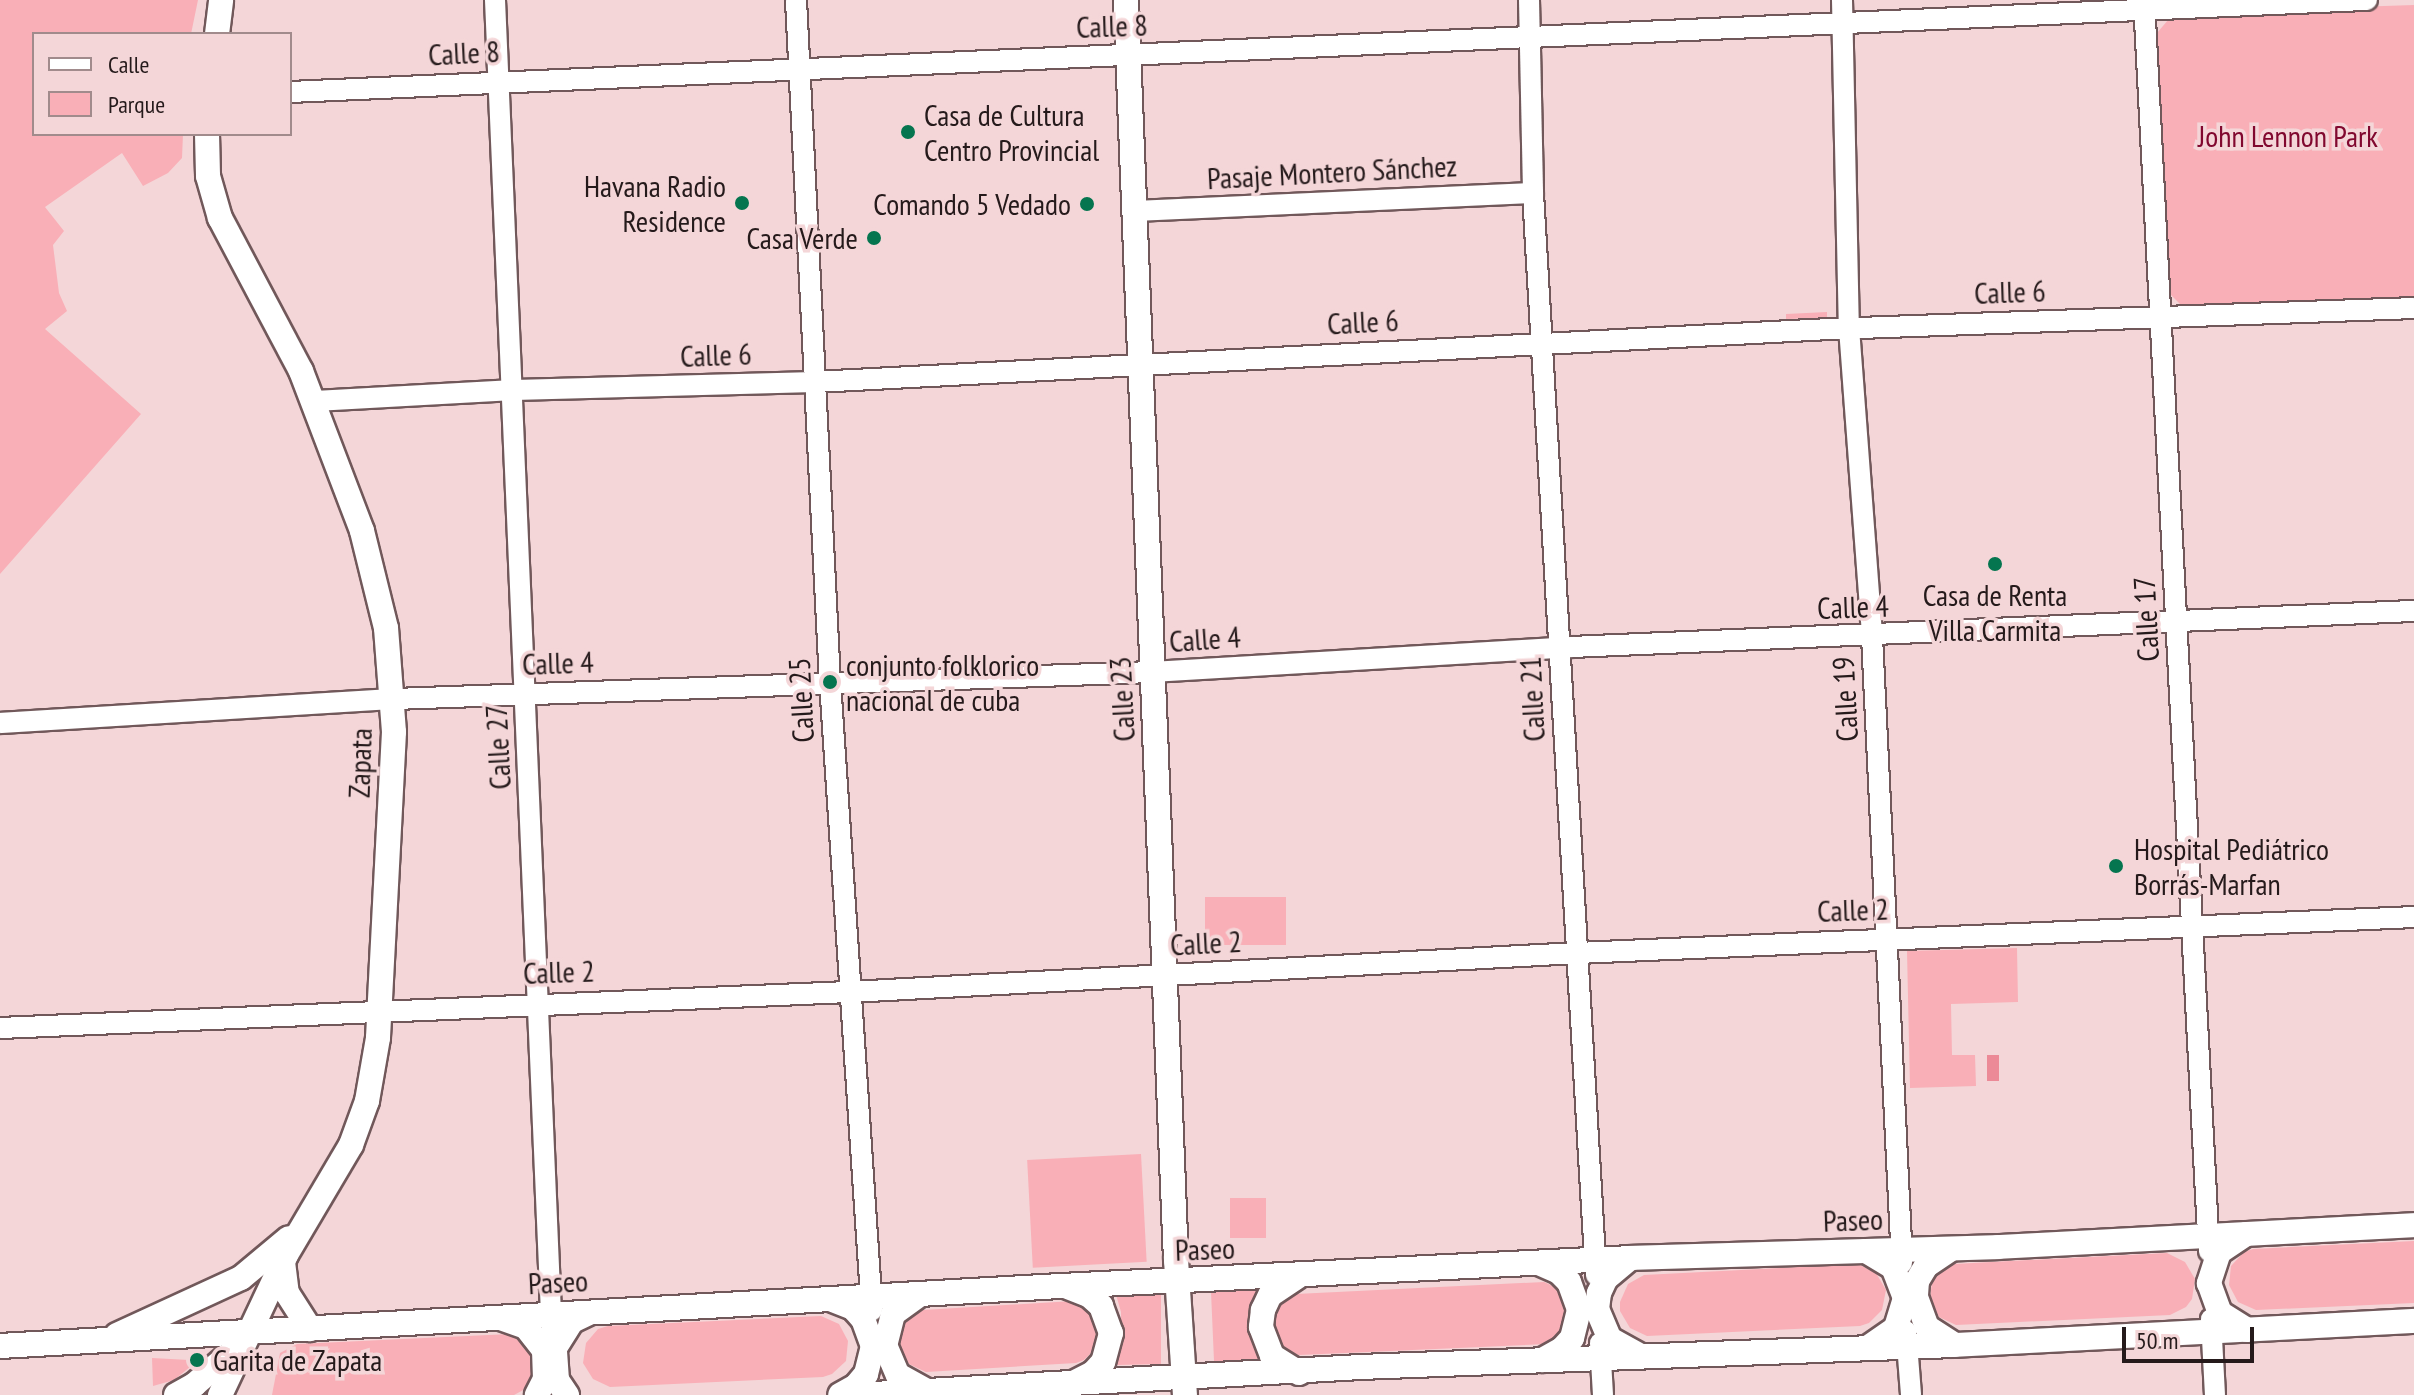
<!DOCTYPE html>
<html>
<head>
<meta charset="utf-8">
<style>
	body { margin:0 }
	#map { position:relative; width:2414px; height:1395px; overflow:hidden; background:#f4d6d8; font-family:"PT Sans Narrow",sans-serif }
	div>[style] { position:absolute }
	.green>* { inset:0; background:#f9afb7; transform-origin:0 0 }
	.water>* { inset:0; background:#ec8a97; transform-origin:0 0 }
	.roads { filter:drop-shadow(2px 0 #71585a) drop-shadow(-2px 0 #71585a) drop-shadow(0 2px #71585a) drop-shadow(0 -2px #71585a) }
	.minor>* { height:20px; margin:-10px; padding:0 10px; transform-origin:10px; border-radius:10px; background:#fff }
	.major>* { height:24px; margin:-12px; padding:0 12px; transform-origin:12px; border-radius:12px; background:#fff }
	.dots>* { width:22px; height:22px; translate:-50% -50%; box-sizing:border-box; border:4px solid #f4d6d8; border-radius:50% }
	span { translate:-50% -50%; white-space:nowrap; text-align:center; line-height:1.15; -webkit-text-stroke:7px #f4d6d8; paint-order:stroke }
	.street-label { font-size:30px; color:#251a1b }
	.poi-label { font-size:30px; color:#251a1b }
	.left { translate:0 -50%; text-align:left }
	.right { translate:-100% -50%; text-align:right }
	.park-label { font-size:30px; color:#81082f }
	.legend { position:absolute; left:32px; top:32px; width:260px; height:104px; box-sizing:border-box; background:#f4d6d8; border:2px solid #a18b8c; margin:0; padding:10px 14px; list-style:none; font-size:24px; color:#251a1b }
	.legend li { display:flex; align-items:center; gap:16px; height:40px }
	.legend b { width:40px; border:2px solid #a18b8c }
	.scale { position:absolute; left:2122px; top:1327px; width:132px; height:36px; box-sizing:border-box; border:4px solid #251a1b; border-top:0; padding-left:10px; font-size:24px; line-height:28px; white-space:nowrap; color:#251a1b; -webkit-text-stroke:6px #f4d6d8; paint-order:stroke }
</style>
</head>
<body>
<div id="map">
	<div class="green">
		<div style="clip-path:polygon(0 0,198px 0,191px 34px,34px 34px,34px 134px,183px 134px,182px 158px,168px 173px,143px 186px,122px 153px,45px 207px,64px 231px,53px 245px,59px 293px,67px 311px,45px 329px,141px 414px,0 574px)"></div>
		<div style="clip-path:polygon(2414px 5px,2414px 301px,2186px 310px,2170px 294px,2157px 33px,2174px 13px)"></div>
		<div style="clip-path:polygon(1827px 312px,1827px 318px,1786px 319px,1786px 314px)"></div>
		<div style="left:1286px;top:897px;width:48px;height:81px;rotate:90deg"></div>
		<div style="clip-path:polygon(2017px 948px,2018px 1002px,1951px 1004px,1952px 1055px,1975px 1055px,1976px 1086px,1910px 1088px,1907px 951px)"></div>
		<div style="left:1141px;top:1154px;width:108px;height:114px;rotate:87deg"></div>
		<div style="left:1266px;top:1198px;width:40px;height:36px;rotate:90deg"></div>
		<div style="clip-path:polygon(2414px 1241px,2414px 1303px,2256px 1310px,2238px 1302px,2229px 1285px,2231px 1266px,2244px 1252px,2253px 1249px)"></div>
		<div style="clip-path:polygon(2167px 1253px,2185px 1262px,2195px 1279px,2192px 1299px,2186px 1307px,2170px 1315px,1956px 1325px,1939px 1317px,1930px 1300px,1932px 1281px,1937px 1273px,1954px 1264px)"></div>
		<div style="clip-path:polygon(1858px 1264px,1876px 1273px,1886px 1290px,1882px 1310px,1869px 1323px,1860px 1326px,1647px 1336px,1630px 1328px,1620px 1311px,1620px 1302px,1628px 1284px,1644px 1275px)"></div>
		<div style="clip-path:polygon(1544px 1282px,1562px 1290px,1572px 1308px,1563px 1335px,1546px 1344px,1299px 1355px,1289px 1353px,1275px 1340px,1272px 1321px,1280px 1303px,1296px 1294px)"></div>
		<div style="clip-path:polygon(1216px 1288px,1258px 1290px,1253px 1310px,1253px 1339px,1260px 1362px,1219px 1366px,1214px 1361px,1211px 1292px)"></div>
		<div style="clip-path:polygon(1115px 1291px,1161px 1293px,1161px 1364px,1116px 1365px,1121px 1347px,1121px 1312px)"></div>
		<div style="clip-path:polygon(1073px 1301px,1091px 1310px,1101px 1327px,1098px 1346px,1084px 1360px,1076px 1363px,926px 1372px,909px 1364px,899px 1347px,901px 1328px,907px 1320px,923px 1310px)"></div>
		<div style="clip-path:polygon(821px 1316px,839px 1324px,848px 1341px,846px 1361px,832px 1374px,823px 1377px,610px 1387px,593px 1379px,583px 1363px,586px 1343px,598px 1329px,608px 1326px)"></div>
		<div style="clip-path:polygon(511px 1334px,529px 1342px,538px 1369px,529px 1387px,514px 1395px,272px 1395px,280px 1353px,297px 1344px)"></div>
		<div style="clip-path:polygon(152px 1358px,189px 1360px,190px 1367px,174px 1380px,153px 1386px)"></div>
	</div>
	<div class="water">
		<div style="left:1987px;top:1055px;width:12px;height:26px"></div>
	</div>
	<div class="roads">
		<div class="minor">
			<div style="left:495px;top:0;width:1360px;rotate:87.56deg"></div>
			<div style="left:796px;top:0;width:683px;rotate:87.15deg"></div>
			<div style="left:830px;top:682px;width:630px;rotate:86.18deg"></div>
			<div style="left:1529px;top:0;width:193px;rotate:88.8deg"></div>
			<div style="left:1533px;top:193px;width:1084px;rotate:86.67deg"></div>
			<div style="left:1842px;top:0;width:328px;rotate:88.8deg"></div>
			<div style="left:1849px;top:328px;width:309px;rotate:85.7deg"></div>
			<div style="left:1872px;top:636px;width:628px;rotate:87.26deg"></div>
			<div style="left:2144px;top:0;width:1253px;rotate:87.03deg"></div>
			<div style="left:290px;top:92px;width:2079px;rotate:-2.54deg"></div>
			<div style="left:1134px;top:211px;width:399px;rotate:-2.6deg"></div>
			<div style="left:315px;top:401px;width:199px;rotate:-3.2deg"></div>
			<div style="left:514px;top:390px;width:301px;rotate:-1.5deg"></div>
			<div style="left:815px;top:382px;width:1017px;rotate:-2.99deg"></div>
			<div style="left:1831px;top:329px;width:583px;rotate:-2.06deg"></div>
			<div style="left:0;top:723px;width:395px;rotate:-3.5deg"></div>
			<div style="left:394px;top:699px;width:759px;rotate:-2.04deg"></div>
			<div style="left:1153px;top:672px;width:419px;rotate:-3.4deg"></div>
			<div style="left:1571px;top:647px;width:844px;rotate:-2.45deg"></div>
			<div style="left:0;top:1028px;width:851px;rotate:-2.43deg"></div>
			<div style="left:850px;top:992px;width:728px;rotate:-3.07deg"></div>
			<div style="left:1577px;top:953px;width:838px;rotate:-2.46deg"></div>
			<div style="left:2211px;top:1319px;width:76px;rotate:87deg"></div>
			<div style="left:1906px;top:1331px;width:64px;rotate:85.5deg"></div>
			<div style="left:1600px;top:1343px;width:52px;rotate:86.7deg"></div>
		</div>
		<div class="major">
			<div style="left:1126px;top:0;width:1261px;rotate:87.73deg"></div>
			<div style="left:1176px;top:1260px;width:135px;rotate:86.2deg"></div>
			<div style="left:217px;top:34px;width:34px;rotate:-83deg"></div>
			<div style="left:207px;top:134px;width:42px;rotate:88.6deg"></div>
			<div style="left:208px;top:176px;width:44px;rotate:74.1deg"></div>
			<div style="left:220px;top:218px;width:173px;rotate:62.1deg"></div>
			<div style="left:301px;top:371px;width:171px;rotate:69.1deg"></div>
			<div style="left:362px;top:531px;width:100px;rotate:76.1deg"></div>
			<div style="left:386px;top:628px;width:104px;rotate:85.6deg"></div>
			<div style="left:394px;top:732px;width:306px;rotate:93deg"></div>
			<div style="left:378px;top:1038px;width:64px;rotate:99.9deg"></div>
			<div style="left:367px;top:1101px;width:47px;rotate:110deg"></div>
			<div style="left:351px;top:1145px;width:128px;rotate:120.6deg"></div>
			<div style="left:286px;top:1255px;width:155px;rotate:115.2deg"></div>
			<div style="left:2246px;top:1234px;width:32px;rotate:146deg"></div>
			<div style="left:2219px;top:1252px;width:33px;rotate:108deg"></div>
			<div style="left:2209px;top:1283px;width:32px;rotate:70deg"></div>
			<div style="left:2220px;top:1313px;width:32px;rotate:32deg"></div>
			<div style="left:1951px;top:1249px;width:30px;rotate:146deg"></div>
			<div style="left:1926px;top:1266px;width:17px;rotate:121deg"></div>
			<div style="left:1917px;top:1281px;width:16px;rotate:94deg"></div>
			<div style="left:1916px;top:1297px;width:32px;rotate:70deg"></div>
			<div style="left:1927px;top:1327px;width:31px;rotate:33deg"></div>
			<div style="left:1866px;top:1251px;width:31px;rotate:31deg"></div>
			<div style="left:1893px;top:1267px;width:33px;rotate:69deg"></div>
			<div style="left:1905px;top:1298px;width:31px;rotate:107deg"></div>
			<div style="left:1896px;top:1328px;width:33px;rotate:145deg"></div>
			<div style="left:1629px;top:1259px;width:30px;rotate:140deg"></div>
			<div style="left:1606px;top:1278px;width:17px;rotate:115deg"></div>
			<div style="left:1599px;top:1293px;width:16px;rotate:97deg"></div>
			<div style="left:1597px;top:1309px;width:33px;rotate:67deg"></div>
			<div style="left:1610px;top:1339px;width:31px;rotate:29deg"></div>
			<div style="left:283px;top:1262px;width:31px;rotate:83deg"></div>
			<div style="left:287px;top:1293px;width:43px;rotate:57.4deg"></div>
			<div style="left:1541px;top:1264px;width:20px;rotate:24deg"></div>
			<div style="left:1559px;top:1272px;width:14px;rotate:45deg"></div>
			<div style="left:1569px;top:1282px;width:30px;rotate:70deg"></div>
			<div style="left:1579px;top:1310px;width:29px;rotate:104deg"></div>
			<div style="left:1572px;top:1338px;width:15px;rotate:132deg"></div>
			<div style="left:1562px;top:1349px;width:23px;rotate:151deg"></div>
			<div style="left:1297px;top:1277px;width:32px;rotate:146deg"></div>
			<div style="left:1270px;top:1295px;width:17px;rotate:115deg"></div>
			<div style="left:1263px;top:1310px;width:17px;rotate:97deg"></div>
			<div style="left:1261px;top:1327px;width:31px;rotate:69deg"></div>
			<div style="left:1272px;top:1356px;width:32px;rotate:32deg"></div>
			<div style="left:1068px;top:1287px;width:24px;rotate:22deg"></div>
			<div style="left:1090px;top:1296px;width:15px;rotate:42deg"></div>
			<div style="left:1101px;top:1306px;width:29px;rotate:70deg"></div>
			<div style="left:1111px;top:1333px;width:30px;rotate:105deg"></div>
			<div style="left:1103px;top:1362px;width:15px;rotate:132deg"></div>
			<div style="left:1093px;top:1373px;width:22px;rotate:153deg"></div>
			<div style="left:919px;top:1295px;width:32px;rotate:144deg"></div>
			<div style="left:893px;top:1314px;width:32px;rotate:104deg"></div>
			<div style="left:885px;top:1345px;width:33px;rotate:67deg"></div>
			<div style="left:898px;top:1375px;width:31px;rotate:29deg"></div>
			<div style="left:833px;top:1300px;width:22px;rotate:22deg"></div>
			<div style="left:853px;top:1308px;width:15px;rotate:48deg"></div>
			<div style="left:863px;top:1319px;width:29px;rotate:70deg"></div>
			<div style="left:873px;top:1346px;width:29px;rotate:104deg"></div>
			<div style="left:866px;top:1374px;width:16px;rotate:130deg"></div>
			<div style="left:856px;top:1386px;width:18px;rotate:151deg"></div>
			<div style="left:503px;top:1319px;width:24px;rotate:19deg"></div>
			<div style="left:526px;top:1327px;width:29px;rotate:52deg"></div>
			<div style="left:544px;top:1350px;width:29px;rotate:88deg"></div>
			<div style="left:545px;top:1379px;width:18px;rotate:117deg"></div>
			<div style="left:117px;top:1335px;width:136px;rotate:-24.7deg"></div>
			<div style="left:241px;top:1278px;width:62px;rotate:-39.8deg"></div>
			<div style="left:0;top:1346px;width:1063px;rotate:-3.24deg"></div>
			<div style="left:1061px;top:1286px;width:571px;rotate:-2.81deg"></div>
			<div style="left:1631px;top:1258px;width:367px;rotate:-1.7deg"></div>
			<div style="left:1998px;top:1247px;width:417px;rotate:-3deg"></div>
			<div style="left:176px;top:1395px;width:21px;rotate:-29deg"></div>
			<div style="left:194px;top:1385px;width:53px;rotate:-41.2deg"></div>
			<div style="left:567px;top:1395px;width:18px;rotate:-124deg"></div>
			<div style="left:557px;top:1380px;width:32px;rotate:-94deg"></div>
			<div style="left:555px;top:1348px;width:32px;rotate:-58deg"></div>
			<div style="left:572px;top:1321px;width:19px;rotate:-25deg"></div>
			<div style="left:855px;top:1395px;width:506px;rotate:-3.17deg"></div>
			<div style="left:1360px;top:1367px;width:594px;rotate:-2.12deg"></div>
			<div style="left:1954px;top:1345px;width:461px;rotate:-3deg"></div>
		</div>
	</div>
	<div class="dots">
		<div style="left:908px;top:132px;background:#05754f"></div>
		<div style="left:742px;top:203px;background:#05754f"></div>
		<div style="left:1087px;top:204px;background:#05754f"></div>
		<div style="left:874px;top:238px;background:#05754f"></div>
		<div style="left:1995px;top:564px;background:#05754f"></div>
		<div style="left:830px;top:682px;background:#05754f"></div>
		<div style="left:2116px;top:866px;background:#05754f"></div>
		<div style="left:197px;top:1360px;background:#05754f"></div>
	</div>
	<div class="street-label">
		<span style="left:1112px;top:26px;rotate:-2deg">Calle 8</span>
		<span style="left:464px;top:53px;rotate:-3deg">Calle 8</span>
		<span style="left:1332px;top:172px;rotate:-3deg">Pasaje Montero Sánchez</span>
		<span style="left:2010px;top:292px;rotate:-2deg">Calle 6</span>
		<span style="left:1363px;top:322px;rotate:-3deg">Calle 6</span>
		<span style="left:716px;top:355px;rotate:-2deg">Calle 6</span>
		<span style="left:1853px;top:607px;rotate:-2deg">Calle 4</span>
		<span style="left:2146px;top:619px;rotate:-93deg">Calle 17</span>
		<span style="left:1205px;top:639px;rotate:-4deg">Calle 4</span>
		<span style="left:558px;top:663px;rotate:-2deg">Calle 4</span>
		<span style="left:1122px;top:699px;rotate:-93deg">Calle 23</span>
		<span style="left:1532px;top:699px;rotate:-93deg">Calle 21</span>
		<span style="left:1845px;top:699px;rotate:-93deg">Calle 19</span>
		<span style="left:801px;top:700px;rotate:-93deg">Calle 25</span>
		<span style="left:498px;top:747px;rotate:-93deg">Calle 27</span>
		<span style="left:360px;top:763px;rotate:-88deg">Zapata</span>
		<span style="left:1853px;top:910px;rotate:-2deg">Calle 2</span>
		<span style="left:1206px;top:943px;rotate:-3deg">Calle 2</span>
		<span style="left:559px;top:972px;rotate:-2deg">Calle 2</span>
		<span style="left:1853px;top:1220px;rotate:-2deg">Paseo</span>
		<span style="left:1205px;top:1249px;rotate:-2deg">Paseo</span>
		<span style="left:558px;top:1282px;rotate:-3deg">Paseo</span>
	</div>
	<div class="poi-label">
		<span class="left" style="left:924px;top:132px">Casa de Cultura<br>Centro Provincial</span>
		<span class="right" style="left:726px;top:203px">Havana Radio<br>Residence</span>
		<span class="right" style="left:1071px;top:204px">Comando 5 Vedado</span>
		<span class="right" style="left:858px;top:238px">Casa Verde</span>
		<span style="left:1995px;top:612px">Casa de Renta<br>Villa Carmita</span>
		<span class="left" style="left:846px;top:682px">conjunto folklorico<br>nacional de cuba</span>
		<span class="left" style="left:2134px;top:866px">Hospital Pediátrico<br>Borrás-Marfan</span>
		<span class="left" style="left:213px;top:1360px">Garita de Zapata</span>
	</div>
	<div class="park-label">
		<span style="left:2288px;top:136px">John Lennon Park</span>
	</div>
	<ul class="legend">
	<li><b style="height:10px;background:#fff"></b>Calle</li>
	<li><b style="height:22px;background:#f9afb7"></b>Parque</li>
	</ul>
	<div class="scale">50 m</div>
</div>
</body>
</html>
